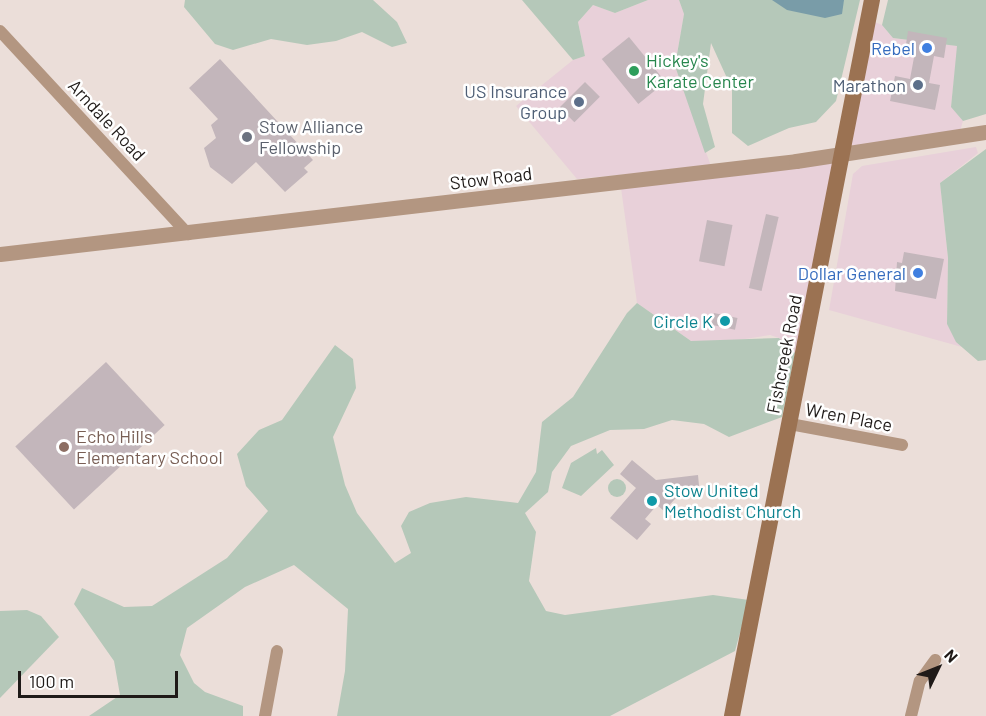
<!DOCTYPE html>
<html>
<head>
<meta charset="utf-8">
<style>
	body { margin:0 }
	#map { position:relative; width:986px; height:716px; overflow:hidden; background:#ebded9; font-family:Barlow,sans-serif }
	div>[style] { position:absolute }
	.commercial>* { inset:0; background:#e8d0d9 }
	.green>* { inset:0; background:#b5c8b9 }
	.round { border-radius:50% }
	.water>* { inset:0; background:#799ca8 }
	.building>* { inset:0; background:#c3b6bb; transform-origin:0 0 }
	.minor>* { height:12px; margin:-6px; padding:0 6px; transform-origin:6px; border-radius:6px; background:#b39681 }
	.tertiary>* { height:15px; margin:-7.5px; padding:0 7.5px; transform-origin:7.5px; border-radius:7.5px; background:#b39681 }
	.secondary>* { height:16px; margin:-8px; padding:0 8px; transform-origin:8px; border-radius:8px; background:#9b7252 }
	.dots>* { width:16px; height:16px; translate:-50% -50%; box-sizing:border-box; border:3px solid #fff; border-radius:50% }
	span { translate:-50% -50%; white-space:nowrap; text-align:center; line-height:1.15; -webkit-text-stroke:5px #fff; paint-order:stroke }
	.shop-label { font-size:18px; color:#366cbe }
	.right { translate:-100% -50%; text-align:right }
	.leisure-label { font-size:18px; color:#27864d }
	.left { translate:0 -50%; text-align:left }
	.service-label { font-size:18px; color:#4e5e75 }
	.street-label { font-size:18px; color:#1f1a18 }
	.worship-label { font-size:18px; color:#5b616d }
	.culture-label { font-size:18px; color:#0d838f }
	.education-label { font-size:18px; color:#785e54 }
	.north { position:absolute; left:908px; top:638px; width:60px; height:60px; -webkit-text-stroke:4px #fff; paint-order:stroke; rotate:47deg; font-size:16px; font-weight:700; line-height:24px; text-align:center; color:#1f1a18 }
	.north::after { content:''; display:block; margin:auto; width:21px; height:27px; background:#1f1a18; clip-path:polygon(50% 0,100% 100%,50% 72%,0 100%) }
	.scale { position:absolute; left:18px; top:671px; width:160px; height:27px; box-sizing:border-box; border:3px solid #1f1a18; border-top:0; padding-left:8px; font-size:18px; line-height:21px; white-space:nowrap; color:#1f1a18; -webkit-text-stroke:4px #fff; paint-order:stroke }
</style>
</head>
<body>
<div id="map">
	<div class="commercial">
		<div style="clip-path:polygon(648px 0,679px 0,684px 14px,675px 66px,711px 166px,577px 179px,516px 106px,573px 60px,585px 56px,578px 22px,593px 5px,615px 13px)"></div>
		<div style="clip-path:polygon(872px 21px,882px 25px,893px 38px,958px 46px,951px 106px,963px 121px,960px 131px,849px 150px)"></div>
		<div style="clip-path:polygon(976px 147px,978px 153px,940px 183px,948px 258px,947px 324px,962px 347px,829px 310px,853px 174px,862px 166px)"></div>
		<div style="clip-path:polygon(840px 158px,795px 353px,779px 338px,770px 335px,720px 343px,691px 341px,637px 303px,621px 188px)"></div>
	</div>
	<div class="green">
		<div style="clip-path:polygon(185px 0,373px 0,397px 22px,407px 43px,392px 47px,362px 32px,336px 41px,307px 45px,271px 39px,233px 50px,215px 44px,184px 7px)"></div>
		<div style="clip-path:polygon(522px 0,648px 0,615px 13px,593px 5px,578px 22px,585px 56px,573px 60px)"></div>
		<div style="clip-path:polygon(679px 0,860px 0,836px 101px,816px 122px,789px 128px,748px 146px,732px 133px,732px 89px,711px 43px,703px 104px,715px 147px,705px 153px,675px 66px,684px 14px)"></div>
		<div style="clip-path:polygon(888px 0,986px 0,986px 114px,963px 121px,951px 107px,957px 46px,893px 38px,882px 25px)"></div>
		<div style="clip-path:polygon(986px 149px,986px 360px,978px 361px,956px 342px,947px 324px,948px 258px,940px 183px)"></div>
		<div style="clip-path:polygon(637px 303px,691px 341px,779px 338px,795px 353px,782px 417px,729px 437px,704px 424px,672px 420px,644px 429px,610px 430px,571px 446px,552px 472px,548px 492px,525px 513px,536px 532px,529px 581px,546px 611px,565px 615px,713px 595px,749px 600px,735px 651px,610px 716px,337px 716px,345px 671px,348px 609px,294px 565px,245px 587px,187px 628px,180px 655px,194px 683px,205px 692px,243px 706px,243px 716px,89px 716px,120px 695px,114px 661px,74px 604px,82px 588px,124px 607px,152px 606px,227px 558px,268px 511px,246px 486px,237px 454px,259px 430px,282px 420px,335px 345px,353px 359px,356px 388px,333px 437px,345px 485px,357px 513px,395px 563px,411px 553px,401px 526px,409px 512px,430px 503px,466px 497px,518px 503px,536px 472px,542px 422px,573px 397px,627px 313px)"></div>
		<div style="clip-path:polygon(596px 448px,597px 454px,602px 450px,614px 465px,581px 496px,562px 488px,571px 463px)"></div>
		<div class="round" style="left:608px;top:479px;width:18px;height:18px"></div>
		<div style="clip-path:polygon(27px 610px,41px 616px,59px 637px,0 698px,0 611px)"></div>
	</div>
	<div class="water">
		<div style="clip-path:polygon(772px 0,844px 0,842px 14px,825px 18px,787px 10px)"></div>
	</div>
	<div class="building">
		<div style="clip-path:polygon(908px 31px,947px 38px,944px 58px,934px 56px,929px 83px,940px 85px,935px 110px,890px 101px,895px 76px,910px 79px,915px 52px,905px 51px)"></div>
		<div style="left:629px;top:37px;width:58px;height:35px;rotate:51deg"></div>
		<div style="clip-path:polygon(220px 59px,313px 160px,304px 168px,308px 172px,285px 192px,256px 162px,232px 184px,210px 167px,204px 148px,216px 138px,211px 125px,218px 119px,189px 88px)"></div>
		<div style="left:585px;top:82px;width:21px;height:36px;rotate:45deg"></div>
		<div style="left:766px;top:214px;width:13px;height:76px;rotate:13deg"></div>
		<div style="left:707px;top:220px;width:26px;height:42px;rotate:11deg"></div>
		<div style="clip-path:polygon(904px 252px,944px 259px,936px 299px,895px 291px,897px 262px,902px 263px)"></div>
		<div style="left:714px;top:313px;width:24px;height:12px;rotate:12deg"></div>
		<div style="left:106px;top:362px;width:86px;height:124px;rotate:47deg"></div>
		<div style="clip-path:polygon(632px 460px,656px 480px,698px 475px,700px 496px,675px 499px,664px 511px,657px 505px,645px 519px,651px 524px,637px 540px,610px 518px,636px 488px,620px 474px)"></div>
	</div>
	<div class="minor">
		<div style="left:0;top:31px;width:277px;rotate:47.2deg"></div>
		<div style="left:790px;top:424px;width:114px;rotate:10.6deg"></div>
		<div style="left:265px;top:716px;width:66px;rotate:-79.5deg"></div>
		<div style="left:911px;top:716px;width:36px;rotate:-76deg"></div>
		<div style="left:920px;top:681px;width:26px;rotate:-54deg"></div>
	</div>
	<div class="tertiary">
		<div style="left:0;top:254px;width:801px;rotate:-6.66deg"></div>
		<div style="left:796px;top:161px;width:192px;rotate:-8.7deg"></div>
	</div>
	<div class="secondary">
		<div style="left:732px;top:716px;width:730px;rotate:-78.94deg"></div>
	</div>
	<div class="dots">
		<div style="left:927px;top:48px;background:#3f7fe0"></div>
		<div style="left:634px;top:71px;background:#2e9e5b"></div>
		<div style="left:918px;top:85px;background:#5c6f8a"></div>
		<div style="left:579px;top:102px;background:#5c6f8a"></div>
		<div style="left:247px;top:137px;background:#6b7280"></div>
		<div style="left:918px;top:273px;background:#3f7fe0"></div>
		<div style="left:725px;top:321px;background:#0f9aa8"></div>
		<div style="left:64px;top:447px;background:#8d6e63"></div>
		<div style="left:652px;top:501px;background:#0f9aa8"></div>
	</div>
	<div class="shop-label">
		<span class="right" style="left:915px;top:48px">Rebel</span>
		<span class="right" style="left:906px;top:273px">Dollar General</span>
	</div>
	<div class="leisure-label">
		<span class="left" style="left:646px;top:71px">Hickey's<br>Karate Center</span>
	</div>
	<div class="service-label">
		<span class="right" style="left:906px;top:85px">Marathon</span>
		<span class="right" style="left:567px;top:102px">US Insurance<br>Group</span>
	</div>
	<div class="street-label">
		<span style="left:107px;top:120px;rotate:47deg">Arndale Road</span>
		<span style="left:491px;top:178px;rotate:-7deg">Stow Road</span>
		<span style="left:784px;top:354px;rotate:-79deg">Fishcreek Road</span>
		<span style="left:849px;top:417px;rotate:11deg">Wren Place</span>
	</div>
	<div class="worship-label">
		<span class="left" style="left:259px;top:137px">Stow Alliance<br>Fellowship</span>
	</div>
	<div class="culture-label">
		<span class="right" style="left:713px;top:321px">Circle K</span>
		<span class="left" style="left:664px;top:501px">Stow United<br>Methodist Church</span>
	</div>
	<div class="education-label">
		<span class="left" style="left:76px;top:447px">Echo Hills<br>Elementary School</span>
	</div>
	<div class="north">N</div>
	<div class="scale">100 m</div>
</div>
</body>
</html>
